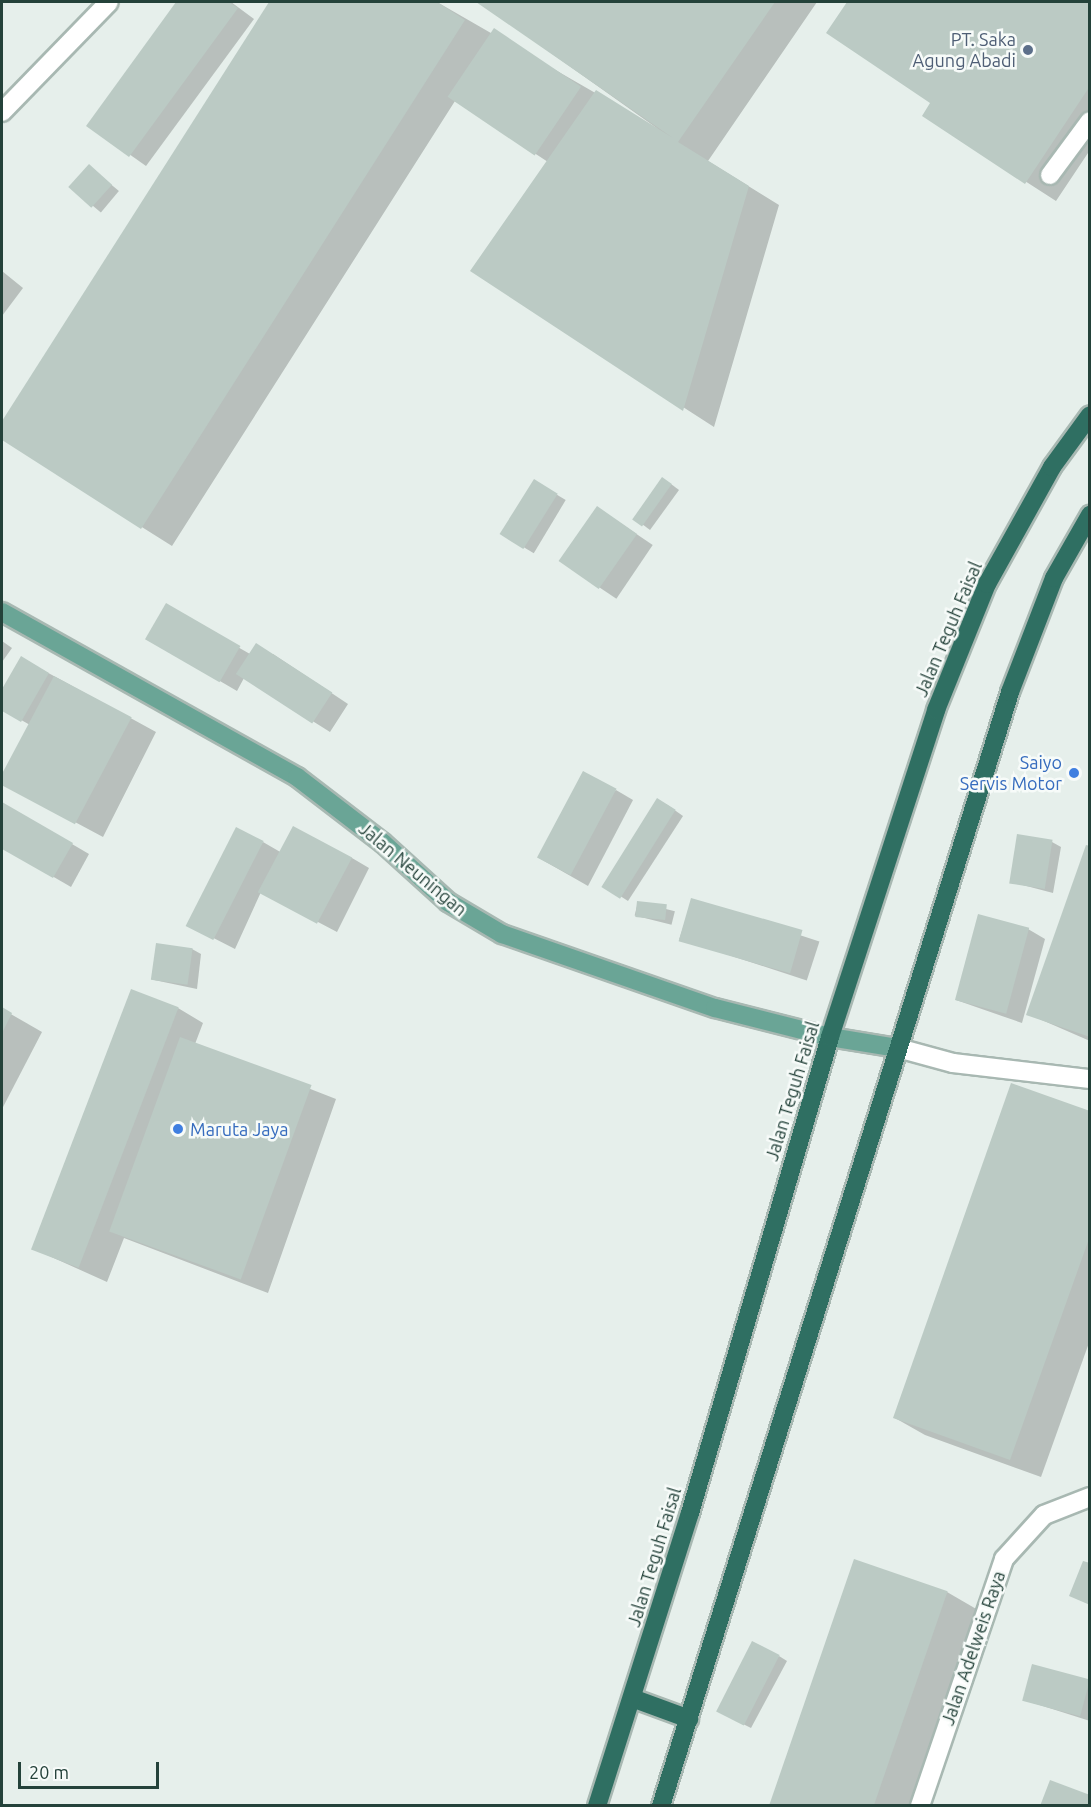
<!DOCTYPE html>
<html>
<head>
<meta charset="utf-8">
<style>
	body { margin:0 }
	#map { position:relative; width:1091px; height:1807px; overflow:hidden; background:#e6efeb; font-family:Ubuntu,sans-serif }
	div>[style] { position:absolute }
	.shadow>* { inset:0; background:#0003; transform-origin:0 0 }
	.building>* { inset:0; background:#bbcac4; transform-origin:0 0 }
	.roads { filter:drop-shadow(2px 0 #a8b8b2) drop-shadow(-2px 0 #a8b8b2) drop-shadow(0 2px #a8b8b2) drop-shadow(0 -2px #a8b8b2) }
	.minor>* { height:18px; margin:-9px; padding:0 9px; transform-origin:9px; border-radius:9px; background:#fff }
	.major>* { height:18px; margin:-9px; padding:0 9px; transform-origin:9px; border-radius:9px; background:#6aa596 }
	.highway>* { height:18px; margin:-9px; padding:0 9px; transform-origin:9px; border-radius:9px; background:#2f6f62 }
	.dots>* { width:16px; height:16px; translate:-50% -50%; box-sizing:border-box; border:3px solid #f7fbf9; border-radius:50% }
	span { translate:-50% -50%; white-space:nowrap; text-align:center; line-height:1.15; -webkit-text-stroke:5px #f7fbf9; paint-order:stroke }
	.service-label { font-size:18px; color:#4e5e75 }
	.right { translate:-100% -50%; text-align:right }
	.street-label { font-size:18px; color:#24423a }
	.shop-label { font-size:18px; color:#366cbe }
	.left { translate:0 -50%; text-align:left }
	.frame { position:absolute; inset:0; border:3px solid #24423a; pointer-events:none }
	.scale { position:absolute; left:18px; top:1762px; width:141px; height:27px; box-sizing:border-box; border:3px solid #24423a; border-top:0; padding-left:8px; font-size:18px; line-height:21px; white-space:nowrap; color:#24423a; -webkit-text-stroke:4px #f7fbf9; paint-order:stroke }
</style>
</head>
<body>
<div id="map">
	<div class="shadow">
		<div style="clip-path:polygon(178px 2px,231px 2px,254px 19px,146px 166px,88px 125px)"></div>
		<div style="clip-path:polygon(270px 2px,437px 2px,658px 129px,479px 2px,817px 2px,708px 161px,779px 205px,714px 427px,472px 271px,548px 162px,455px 101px,172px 546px,2px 439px,2px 424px)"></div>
		<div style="clip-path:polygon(849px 2px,1090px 2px,1090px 150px,1056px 201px,924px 116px,933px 102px,828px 33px)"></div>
		<div style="left:89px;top:166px;width:39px;height:28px;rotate:40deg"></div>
		<div style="clip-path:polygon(2px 271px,23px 288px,2px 316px)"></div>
		<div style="left:534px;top:481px;width:37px;height:62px;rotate:31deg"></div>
		<div style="clip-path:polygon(671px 484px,679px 490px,650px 530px,634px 518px)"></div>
		<div style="left:598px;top:508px;width:66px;height:65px;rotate:34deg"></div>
		<div style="clip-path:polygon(166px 606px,250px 654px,273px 654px,348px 704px,330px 732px,244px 678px,237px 691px,148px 639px)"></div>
		<div style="clip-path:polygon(2px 641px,12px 648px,2px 662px)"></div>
		<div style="clip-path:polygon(21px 658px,156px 732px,103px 837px,2px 783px,30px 725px,2px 709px,2px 692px)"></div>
		<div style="clip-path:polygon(616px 790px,633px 800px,588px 886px,539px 858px)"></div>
		<div style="clip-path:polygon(2px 803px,89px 854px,71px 887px,2px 847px)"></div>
		<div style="clip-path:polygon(666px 804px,683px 816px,628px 901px,603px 885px)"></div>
		<div style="clip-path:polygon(263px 842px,282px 853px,352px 858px,369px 868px,337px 932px,261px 892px,235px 949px,192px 927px)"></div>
		<div style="clip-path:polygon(1052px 842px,1061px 847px,1053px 893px,1011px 882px)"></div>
		<div style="clip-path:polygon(1090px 847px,1090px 1041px,1028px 1014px)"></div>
		<div style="left:692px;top:900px;width:134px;height:41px;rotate:18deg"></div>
		<div style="left:638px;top:902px;width:38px;height:14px;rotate:14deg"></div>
		<div style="clip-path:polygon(1028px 929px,1045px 939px,1022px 1023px,956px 1000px)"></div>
		<div style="clip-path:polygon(192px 949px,201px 954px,197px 989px,154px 980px)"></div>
		<div style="clip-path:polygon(178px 1008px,203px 1023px,195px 1044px,336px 1099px,268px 1293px,124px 1238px,107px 1282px,36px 1250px)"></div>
		<div style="clip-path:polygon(2px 1009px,42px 1032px,2px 1109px)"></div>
		<div style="clip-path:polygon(1090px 1113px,1090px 1340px,1041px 1477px,925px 1435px,895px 1418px)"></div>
		<div style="clip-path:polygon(947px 1592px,978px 1610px,915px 1806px,776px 1806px)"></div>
		<div style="clip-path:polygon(779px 1656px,787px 1661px,751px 1728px,725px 1715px)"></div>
		<div style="clip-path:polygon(1090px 1681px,1090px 1721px,1024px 1700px)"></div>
	</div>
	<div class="building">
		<div style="clip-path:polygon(176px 2px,229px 2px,238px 8px,129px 157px,86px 126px)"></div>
		<div style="clip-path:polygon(269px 2px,437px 2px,465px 20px,141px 529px,2px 440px,2px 421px)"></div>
		<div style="clip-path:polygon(476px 2px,775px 2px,678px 142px,749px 186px,683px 411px,470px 271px,596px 90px,673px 138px)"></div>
		<div style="clip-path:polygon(847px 2px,1090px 2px,1090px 86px,1025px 184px,922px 116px,930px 103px,826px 33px)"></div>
		<div style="left:494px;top:28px;width:105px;height:83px;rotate:34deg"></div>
		<div style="left:89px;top:164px;width:31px;height:31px;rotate:42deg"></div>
		<div style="left:662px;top:477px;width:12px;height:52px;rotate:35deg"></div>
		<div style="left:534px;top:479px;width:28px;height:65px;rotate:32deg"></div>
		<div style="left:597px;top:506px;width:49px;height:67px;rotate:35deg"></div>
		<div style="left:166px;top:603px;width:86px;height:42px;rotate:30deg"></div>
		<div style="left:256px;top:643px;width:91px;height:37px;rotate:33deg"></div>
		<div style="clip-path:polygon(21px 656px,49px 673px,21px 722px,2px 711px,2px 689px)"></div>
		<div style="left:54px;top:676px;width:88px;height:121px;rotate:28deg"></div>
		<div style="left:583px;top:771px;width:38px;height:98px;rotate:28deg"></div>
		<div style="left:657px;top:798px;width:22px;height:105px;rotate:32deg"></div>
		<div style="clip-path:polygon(2px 802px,73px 843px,53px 878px,2px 849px)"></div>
		<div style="left:293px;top:826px;width:67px;height:75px;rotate:28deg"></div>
		<div style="left:236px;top:827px;width:31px;height:111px;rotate:27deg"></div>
		<div style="left:1017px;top:834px;width:36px;height:50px;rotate:9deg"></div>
		<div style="clip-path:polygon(1086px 845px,1090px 846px,1090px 1037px,1026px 1015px)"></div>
		<div style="left:691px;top:898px;width:116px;height:45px;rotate:16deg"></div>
		<div style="left:637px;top:901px;width:30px;height:16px;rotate:6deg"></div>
		<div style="left:978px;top:914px;width:53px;height:89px;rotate:15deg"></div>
		<div style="left:156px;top:943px;width:37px;height:37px;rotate:8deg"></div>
		<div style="left:131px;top:989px;width:51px;height:279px;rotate:21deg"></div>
		<div style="clip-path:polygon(2px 1007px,12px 1013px,2px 1033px)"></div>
		<div style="left:180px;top:1037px;width:140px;height:207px;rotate:20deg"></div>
		<div style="clip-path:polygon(1011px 1083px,1090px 1111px,1090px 1236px,1010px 1460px,893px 1418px)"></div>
		<div style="left:854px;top:1559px;width:99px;height:260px;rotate:19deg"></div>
		<div style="clip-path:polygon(1083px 1561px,1090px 1563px,1090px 1605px,1069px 1596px)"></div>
		<div style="left:752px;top:1641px;width:31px;height:79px;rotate:27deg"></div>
		<div style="left:1032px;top:1664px;width:60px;height:38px;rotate:15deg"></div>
		<div style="clip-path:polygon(1050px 1780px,1090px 1795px,1090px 1806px,1040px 1806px)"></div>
	</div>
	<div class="roads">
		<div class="minor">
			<div style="left:2px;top:112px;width:153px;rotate:-45.8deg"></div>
			<div style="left:1050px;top:175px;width:67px;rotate:-53.5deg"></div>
			<div style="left:898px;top:1048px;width:57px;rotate:15.3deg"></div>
			<div style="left:953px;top:1063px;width:138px;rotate:6.7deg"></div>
			<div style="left:920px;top:1806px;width:261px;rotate:-71.2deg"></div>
			<div style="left:1004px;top:1559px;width:59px;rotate:-47.7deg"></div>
			<div style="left:1044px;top:1515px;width:49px;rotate:-21.4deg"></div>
		</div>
		<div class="major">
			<div style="left:2px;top:612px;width:338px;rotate:29.2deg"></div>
			<div style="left:297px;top:777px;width:108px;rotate:37.5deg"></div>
			<div style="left:383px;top:843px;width:88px;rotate:42.2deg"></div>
			<div style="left:448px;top:902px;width:63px;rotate:30.7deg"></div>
			<div style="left:502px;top:934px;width:225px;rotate:19.2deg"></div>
			<div style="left:715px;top:1008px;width:119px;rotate:14.2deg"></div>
			<div style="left:830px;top:1037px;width:69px;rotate:9.2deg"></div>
		</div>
		<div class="highway">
			<div style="left:632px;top:1698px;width:61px;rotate:20.2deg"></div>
			<div style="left:597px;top:1806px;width:307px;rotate:-72.4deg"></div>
			<div style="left:690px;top:1513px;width:496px;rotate:-73.6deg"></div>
			<div style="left:830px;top:1037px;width:344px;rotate:-72deg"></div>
			<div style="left:936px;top:710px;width:136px;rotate:-68deg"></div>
			<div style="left:987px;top:584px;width:134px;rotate:-60.9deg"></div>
			<div style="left:1052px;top:467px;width:64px;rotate:-53.8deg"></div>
			<div style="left:661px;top:1806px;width:1167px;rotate:-72.6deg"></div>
			<div style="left:1010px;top:692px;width:122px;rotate:-68.9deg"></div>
			<div style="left:1054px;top:578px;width:73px;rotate:-60.3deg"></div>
		</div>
	</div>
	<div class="dots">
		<div style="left:1028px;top:50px;background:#5c6f8a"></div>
		<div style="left:1074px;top:773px;background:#3f7fe0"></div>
		<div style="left:178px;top:1129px;background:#3f7fe0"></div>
	</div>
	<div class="service-label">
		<span class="right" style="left:1016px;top:50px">PT. Saka<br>Agung Abadi</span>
	</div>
	<div class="street-label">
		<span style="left:948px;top:629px;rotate:-67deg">Jalan Teguh Faisal</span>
		<span style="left:413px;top:869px;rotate:40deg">Jalan Neuningan</span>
		<span style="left:792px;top:1091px;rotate:-73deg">Jalan Teguh Faisal</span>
		<span style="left:654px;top:1557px;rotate:-73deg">Jalan Teguh Faisal</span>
		<span style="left:973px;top:1648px;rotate:-71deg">Jalan Adelweis Raya</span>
	</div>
	<div class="shop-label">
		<span class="right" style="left:1062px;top:773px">Saiyo<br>Servis Motor</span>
		<span class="left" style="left:190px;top:1129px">Maruta Jaya</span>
	</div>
	<div class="frame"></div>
	<div class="scale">20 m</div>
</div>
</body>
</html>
